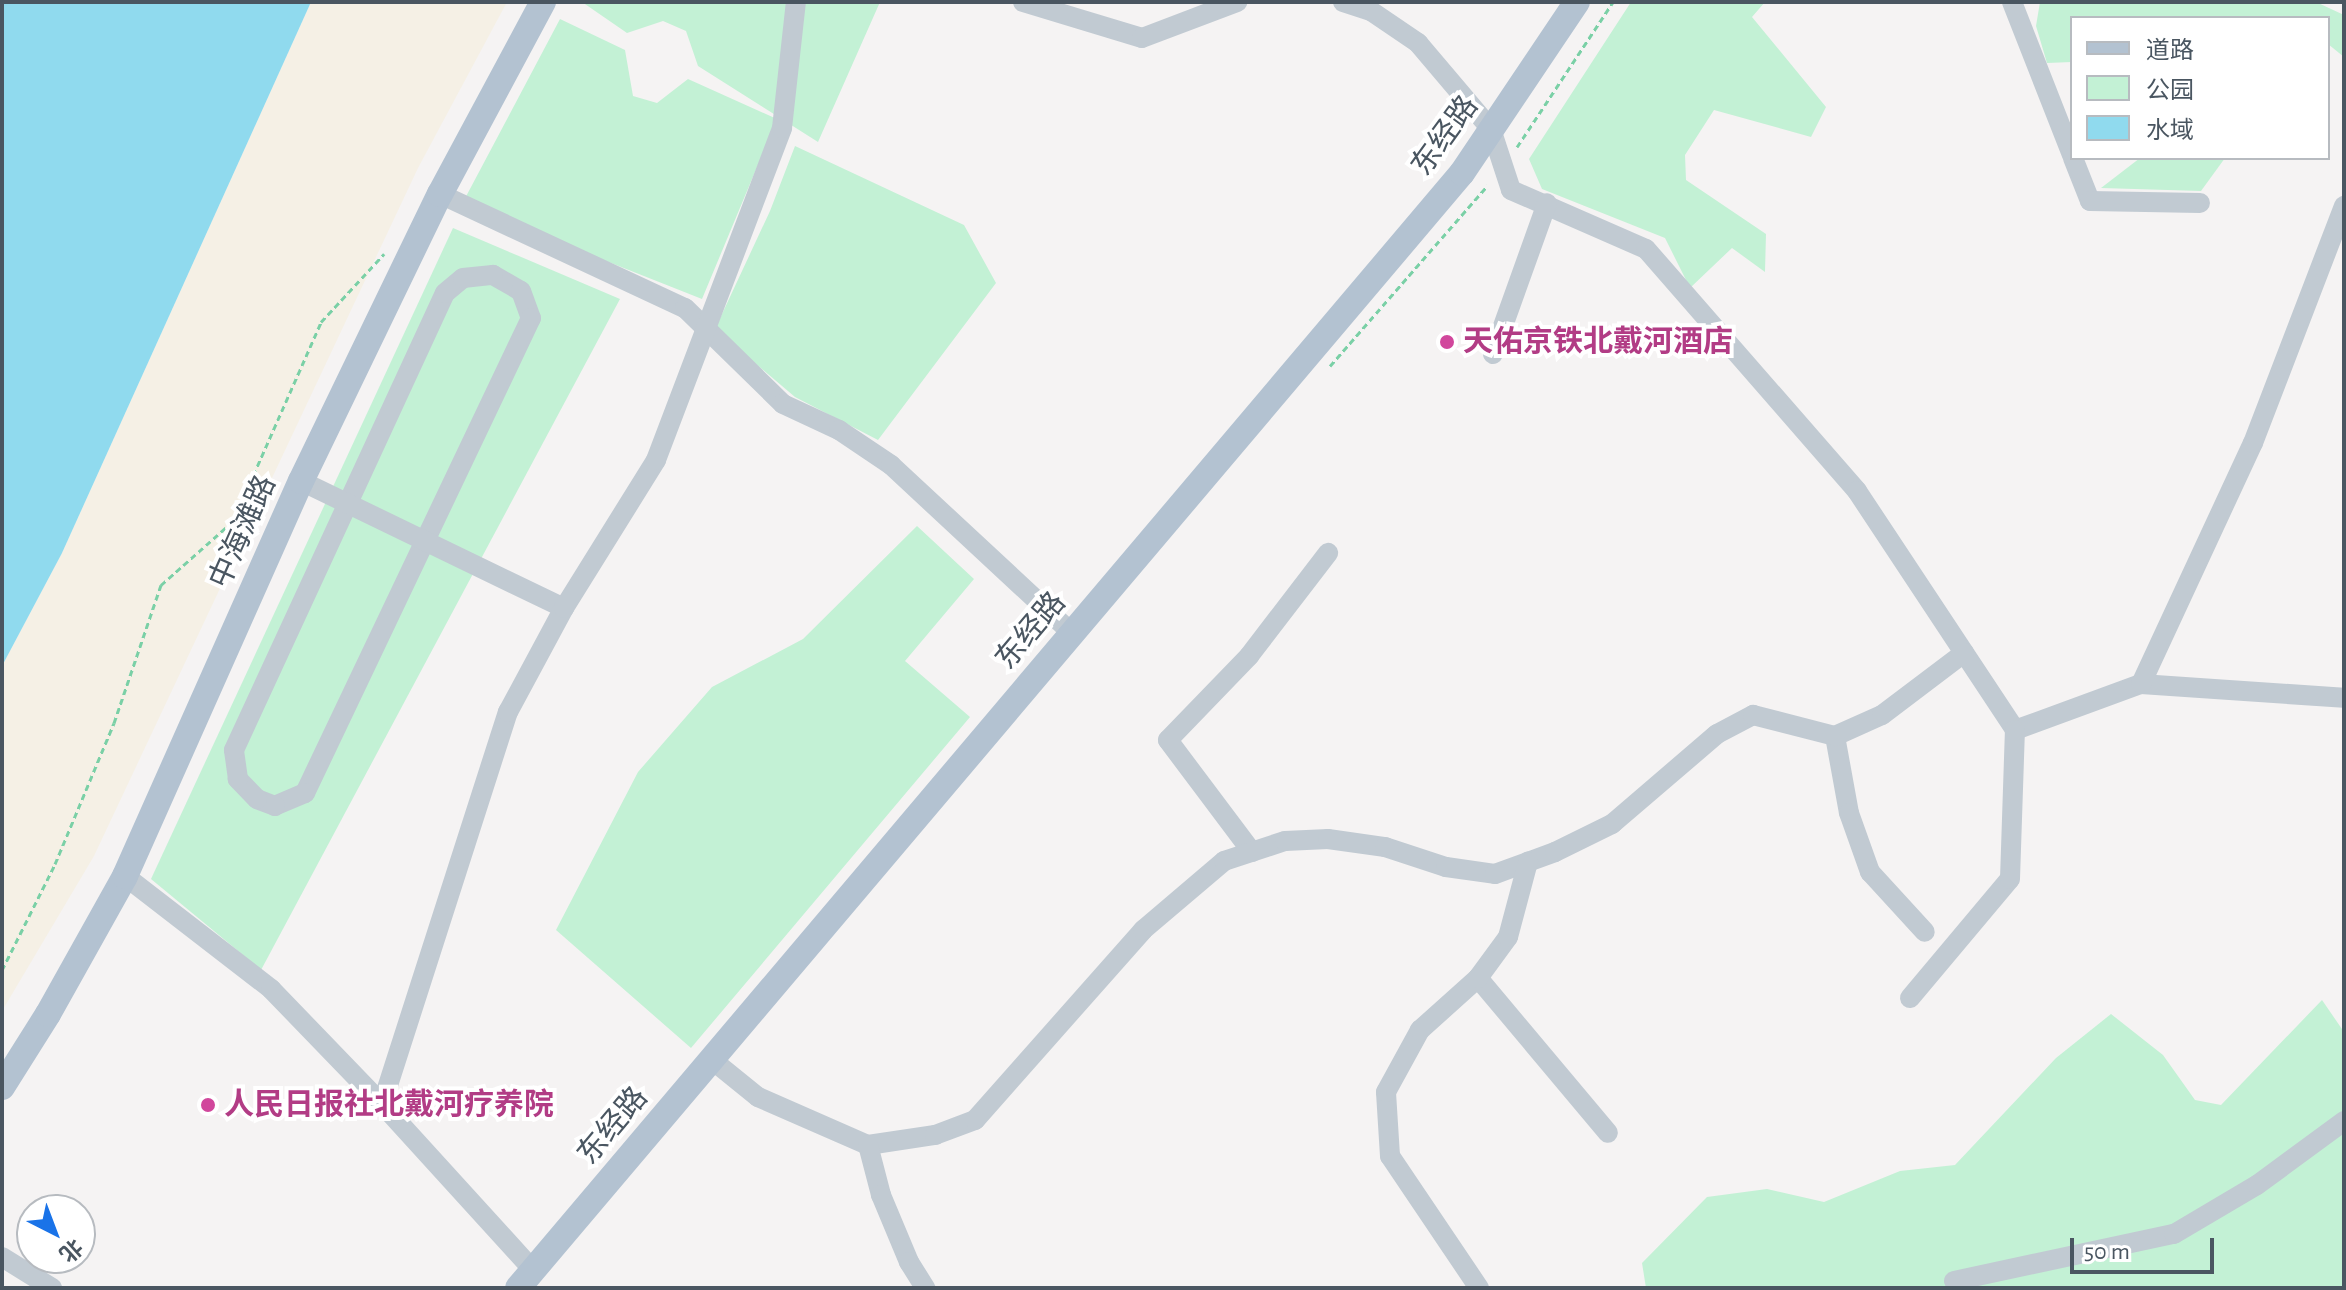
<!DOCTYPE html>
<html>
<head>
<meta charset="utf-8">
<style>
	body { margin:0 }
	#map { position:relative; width:2346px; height:1290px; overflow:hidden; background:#f5f3f3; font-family:"Alegreya Sans","Noto Sans SC",sans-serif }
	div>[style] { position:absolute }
	.green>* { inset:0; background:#c3f1d5 }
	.sand>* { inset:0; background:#f5f0e5 }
	.water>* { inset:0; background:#90daee }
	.path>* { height:3px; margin-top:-1.5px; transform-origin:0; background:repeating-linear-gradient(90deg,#7ad0a6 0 6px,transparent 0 10px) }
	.minor>* { height:20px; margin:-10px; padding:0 10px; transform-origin:10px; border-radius:10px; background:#c1cad2 }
	.major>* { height:26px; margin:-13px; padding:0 13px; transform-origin:13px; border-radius:13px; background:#b3c2d1 }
	.dots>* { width:22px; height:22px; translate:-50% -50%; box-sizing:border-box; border:4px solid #fff; border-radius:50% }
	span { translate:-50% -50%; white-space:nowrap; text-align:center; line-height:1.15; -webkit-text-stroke:8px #fff; paint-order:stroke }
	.street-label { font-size:30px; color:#4a5661 }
	.hotel-label { font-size:30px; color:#b23c85; font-weight:700 }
	.left { translate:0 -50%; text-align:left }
	.frame { position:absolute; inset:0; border:4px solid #4a5661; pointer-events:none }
	.legend { position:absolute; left:2070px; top:16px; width:260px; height:144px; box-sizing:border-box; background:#fff; border:2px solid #b7bbc0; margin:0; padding:10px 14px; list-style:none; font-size:24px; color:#4a5661 }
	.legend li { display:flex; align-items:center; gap:16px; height:40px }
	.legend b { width:40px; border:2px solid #b7bbc0 }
	.north { position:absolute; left:16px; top:1194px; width:80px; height:80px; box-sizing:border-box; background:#fff; border:2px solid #b7bbc0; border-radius:50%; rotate:138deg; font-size:22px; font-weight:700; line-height:32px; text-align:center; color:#4a5661 }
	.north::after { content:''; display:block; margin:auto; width:28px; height:36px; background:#1a73e8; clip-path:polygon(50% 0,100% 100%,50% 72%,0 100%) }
	.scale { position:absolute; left:2070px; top:1238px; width:144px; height:36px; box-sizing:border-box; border:4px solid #4a5661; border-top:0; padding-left:10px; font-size:24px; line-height:28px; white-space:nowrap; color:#4a5661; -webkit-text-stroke:6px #fff; paint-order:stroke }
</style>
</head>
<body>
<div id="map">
	<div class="green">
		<div style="clip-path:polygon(582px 2px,880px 2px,818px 142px,698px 66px,686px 31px,663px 21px,627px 33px)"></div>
		<div style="clip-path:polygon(1631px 2px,1765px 2px,1752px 17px,1826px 107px,1811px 137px,1714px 110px,1685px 155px,1686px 180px,1766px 234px,1765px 272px,1732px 248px,1690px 288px,1665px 238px,1542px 189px,1529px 159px)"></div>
		<div style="clip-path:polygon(2040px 2px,2316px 2px,2344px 15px,2344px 57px,2328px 44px,2328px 18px,2072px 18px,2072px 62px,2047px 63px,2036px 26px)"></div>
		<div style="clip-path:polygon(560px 19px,625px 50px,633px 96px,657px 103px,688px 79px,777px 119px,702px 299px,462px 204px)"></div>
		<div style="clip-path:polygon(795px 146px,964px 225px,996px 283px,878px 440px,795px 397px,715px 329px,770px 211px)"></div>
		<div style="clip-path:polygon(2140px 158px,2225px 158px,2201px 191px,2101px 188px)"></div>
		<div style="clip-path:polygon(453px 228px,620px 299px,261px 970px,151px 879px)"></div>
		<div style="clip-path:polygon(917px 526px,974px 579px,905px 661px,970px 717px,691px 1048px,556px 930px,638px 772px,712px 687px,803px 639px)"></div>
		<div style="clip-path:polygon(2322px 1000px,2344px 1032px,2342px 1288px,1646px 1288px,1642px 1263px,1707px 1197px,1767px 1189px,1824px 1202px,1900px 1171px,1955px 1165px,2056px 1058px,2111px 1014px,2163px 1055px,2195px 1100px,2221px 1105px)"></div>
	</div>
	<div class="sand">
		<div style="clip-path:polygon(311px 2px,507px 2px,418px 168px,94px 856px,2px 1011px,2px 666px,62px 553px)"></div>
	</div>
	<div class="water">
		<div style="clip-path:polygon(2px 2px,311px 2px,62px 553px,2px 666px)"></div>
	</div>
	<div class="path">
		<div style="left:1517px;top:147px;width:174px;rotate:-56.5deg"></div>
		<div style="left:1330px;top:366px;width:240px;rotate:-48.9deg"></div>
		<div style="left:2px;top:970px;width:119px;rotate:-63.4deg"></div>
		<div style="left:55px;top:864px;width:153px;rotate:-67.3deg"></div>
		<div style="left:114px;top:723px;width:146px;rotate:-71.2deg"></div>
		<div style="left:161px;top:585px;width:96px;rotate:-41.6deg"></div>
		<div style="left:233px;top:521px;width:218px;rotate:-66.1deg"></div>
		<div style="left:321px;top:322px;width:93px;rotate:-47.2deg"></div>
	</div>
	<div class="minor">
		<div style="left:1023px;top:2px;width:124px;rotate:16.8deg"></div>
		<div style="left:1142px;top:38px;width:102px;rotate:-20.8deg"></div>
		<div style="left:1343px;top:2px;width:29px;rotate:18deg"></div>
		<div style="left:1371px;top:11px;width:57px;rotate:34.2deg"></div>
		<div style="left:1418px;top:43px;width:113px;rotate:49.7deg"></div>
		<div style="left:1491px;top:129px;width:64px;rotate:71.8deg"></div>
		<div style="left:1511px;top:190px;width:147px;rotate:23.6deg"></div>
		<div style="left:1646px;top:249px;width:321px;rotate:48.9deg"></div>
		<div style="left:1857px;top:491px;width:287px;rotate:56.5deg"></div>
		<div style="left:2015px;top:730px;width:134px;rotate:-20.1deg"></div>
		<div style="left:2141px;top:684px;width:203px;rotate:3.9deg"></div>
		<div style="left:2012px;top:2px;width:164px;rotate:68.6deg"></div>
		<div style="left:2073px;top:158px;width:46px;rotate:68.4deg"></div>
		<div style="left:2090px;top:201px;width:110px;rotate:1deg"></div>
		<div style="left:440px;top:194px;width:270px;rotate:25deg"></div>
		<div style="left:685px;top:308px;width:137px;rotate:44.4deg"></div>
		<div style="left:783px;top:404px;width:62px;rotate:24.9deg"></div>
		<div style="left:839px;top:430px;width:63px;rotate:33.9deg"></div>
		<div style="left:891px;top:465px;width:247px;rotate:42.9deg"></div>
		<div style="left:493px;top:275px;width:32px;rotate:30deg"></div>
		<div style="left:521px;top:291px;width:29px;rotate:70deg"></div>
		<div style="left:531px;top:318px;width:526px;rotate:115.44deg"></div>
		<div style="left:305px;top:793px;width:33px;rotate:157deg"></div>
		<div style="left:275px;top:806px;width:19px;rotate:-159deg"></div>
		<div style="left:257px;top:799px;width:28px;rotate:-134deg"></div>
		<div style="left:238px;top:779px;width:29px;rotate:-98deg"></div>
		<div style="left:234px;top:750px;width:503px;rotate:-65.22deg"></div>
		<div style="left:445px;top:293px;width:23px;rotate:-40deg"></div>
		<div style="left:463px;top:278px;width:30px;rotate:-6deg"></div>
		<div style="left:1493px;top:354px;width:160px;rotate:-70.3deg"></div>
		<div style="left:301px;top:481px;width:292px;rotate:25.8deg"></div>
		<div style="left:2141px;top:684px;width:266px;rotate:-65.1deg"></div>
		<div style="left:2253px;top:443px;width:254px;rotate:-69deg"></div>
		<div style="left:1835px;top:736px;width:78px;rotate:79.7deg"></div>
		<div style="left:1849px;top:813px;width:63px;rotate:70.4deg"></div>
		<div style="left:1870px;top:872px;width:81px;rotate:47.5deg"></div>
		<div style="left:1252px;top:852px;width:140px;rotate:-126.9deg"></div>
		<div style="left:1168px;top:740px;width:117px;rotate:-46deg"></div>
		<div style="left:1249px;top:656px;width:130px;rotate:-52.5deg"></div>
		<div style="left:125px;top:876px;width:185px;rotate:37.7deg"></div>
		<div style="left:271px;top:989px;width:160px;rotate:46deg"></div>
		<div style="left:382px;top:1104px;width:224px;rotate:47.7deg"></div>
		<div style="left:1478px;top:978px;width:202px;rotate:50deg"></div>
		<div style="left:1910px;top:998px;width:155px;rotate:-50deg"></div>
		<div style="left:2010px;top:879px;width:149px;rotate:-88.1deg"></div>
		<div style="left:711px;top:1059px;width:60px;rotate:39deg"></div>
		<div style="left:758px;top:1097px;width:120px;rotate:23.6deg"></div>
		<div style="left:868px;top:1145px;width:68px;rotate:-8.5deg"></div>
		<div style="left:935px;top:1135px;width:43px;rotate:-20.6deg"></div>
		<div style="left:975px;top:1120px;width:254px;rotate:-48.5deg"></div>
		<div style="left:1143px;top:930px;width:106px;rotate:-40.4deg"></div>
		<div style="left:1224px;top:861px;width:64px;rotate:-18.2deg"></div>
		<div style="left:1285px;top:841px;width:43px;rotate:-2.7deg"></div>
		<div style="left:1328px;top:839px;width:58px;rotate:8deg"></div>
		<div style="left:1385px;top:847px;width:64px;rotate:18.2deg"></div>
		<div style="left:1446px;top:867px;width:49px;rotate:8.1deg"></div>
		<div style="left:1495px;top:874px;width:64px;rotate:-20.1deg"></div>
		<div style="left:1555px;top:852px;width:64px;rotate:-26.2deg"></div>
		<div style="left:1612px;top:824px;width:138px;rotate:-40.6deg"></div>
		<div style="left:1717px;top:734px;width:41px;rotate:-27.8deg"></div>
		<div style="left:1753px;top:715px;width:85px;rotate:14.4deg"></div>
		<div style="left:1835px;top:736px;width:51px;rotate:-24.1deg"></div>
		<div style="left:1882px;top:715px;width:103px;rotate:-37.1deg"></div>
		<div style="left:382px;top:1104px;width:412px;rotate:-72.2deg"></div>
		<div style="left:508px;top:712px;width:118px;rotate:-61.7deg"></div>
		<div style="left:564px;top:608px;width:174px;rotate:-58.1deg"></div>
		<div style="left:656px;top:460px;width:355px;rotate:-69.2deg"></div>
		<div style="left:782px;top:128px;width:127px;rotate:-83.7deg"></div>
		<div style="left:868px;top:1145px;width:52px;rotate:75.4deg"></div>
		<div style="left:881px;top:1195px;width:73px;rotate:67.3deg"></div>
		<div style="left:909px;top:1262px;width:31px;rotate:58deg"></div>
		<div style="left:2px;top:1257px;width:59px;rotate:31.8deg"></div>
		<div style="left:1954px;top:1281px;width:225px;rotate:-12.1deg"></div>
		<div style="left:2174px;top:1234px;width:96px;rotate:-30.6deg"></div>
		<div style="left:2257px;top:1185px;width:108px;rotate:-36.3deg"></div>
		<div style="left:1479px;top:1288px;width:159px;rotate:-124deg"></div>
		<div style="left:1390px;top:1156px;width:64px;rotate:-93.6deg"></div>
		<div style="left:1386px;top:1092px;width:71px;rotate:-61.3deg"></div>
		<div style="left:1420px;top:1030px;width:78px;rotate:-41.9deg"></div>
		<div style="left:1478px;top:978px;width:51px;rotate:-53.8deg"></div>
		<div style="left:1508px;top:937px;width:78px;rotate:-75.1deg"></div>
	</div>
	<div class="major">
		<div style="left:2px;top:1087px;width:86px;rotate:-57.8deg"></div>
		<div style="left:48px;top:1014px;width:158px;rotate:-60.8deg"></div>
		<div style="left:125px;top:876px;width:432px;rotate:-66deg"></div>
		<div style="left:301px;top:481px;width:319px;rotate:-64.2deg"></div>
		<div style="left:440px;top:194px;width:218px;rotate:-61.8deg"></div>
		<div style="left:518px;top:1288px;width:1461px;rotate:-49.75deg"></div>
		<div style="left:1462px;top:173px;width:206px;rotate:-56.1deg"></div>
	</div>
	<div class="dots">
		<div style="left:1447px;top:342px;background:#d1479c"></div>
		<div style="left:208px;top:1105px;background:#d1479c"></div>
	</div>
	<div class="street-label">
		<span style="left:1445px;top:136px;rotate:-54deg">东经路</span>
		<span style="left:243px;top:532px;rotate:-66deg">中海滩路</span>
		<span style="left:1031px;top:631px;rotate:-50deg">东经路</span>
		<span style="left:613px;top:1126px;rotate:-50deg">东经路</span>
	</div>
	<div class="hotel-label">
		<span class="left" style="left:1463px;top:342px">天佑京铁北戴河酒店</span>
		<span class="left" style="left:224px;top:1105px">人民日报社北戴河疗养院</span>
	</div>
	<div class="frame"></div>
	<ul class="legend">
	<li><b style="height:10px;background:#b3c2d1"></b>道路</li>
	<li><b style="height:22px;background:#c3f1d5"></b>公园</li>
	<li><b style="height:22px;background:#90daee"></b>水域</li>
	</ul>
	<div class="north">北</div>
	<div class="scale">50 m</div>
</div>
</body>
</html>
